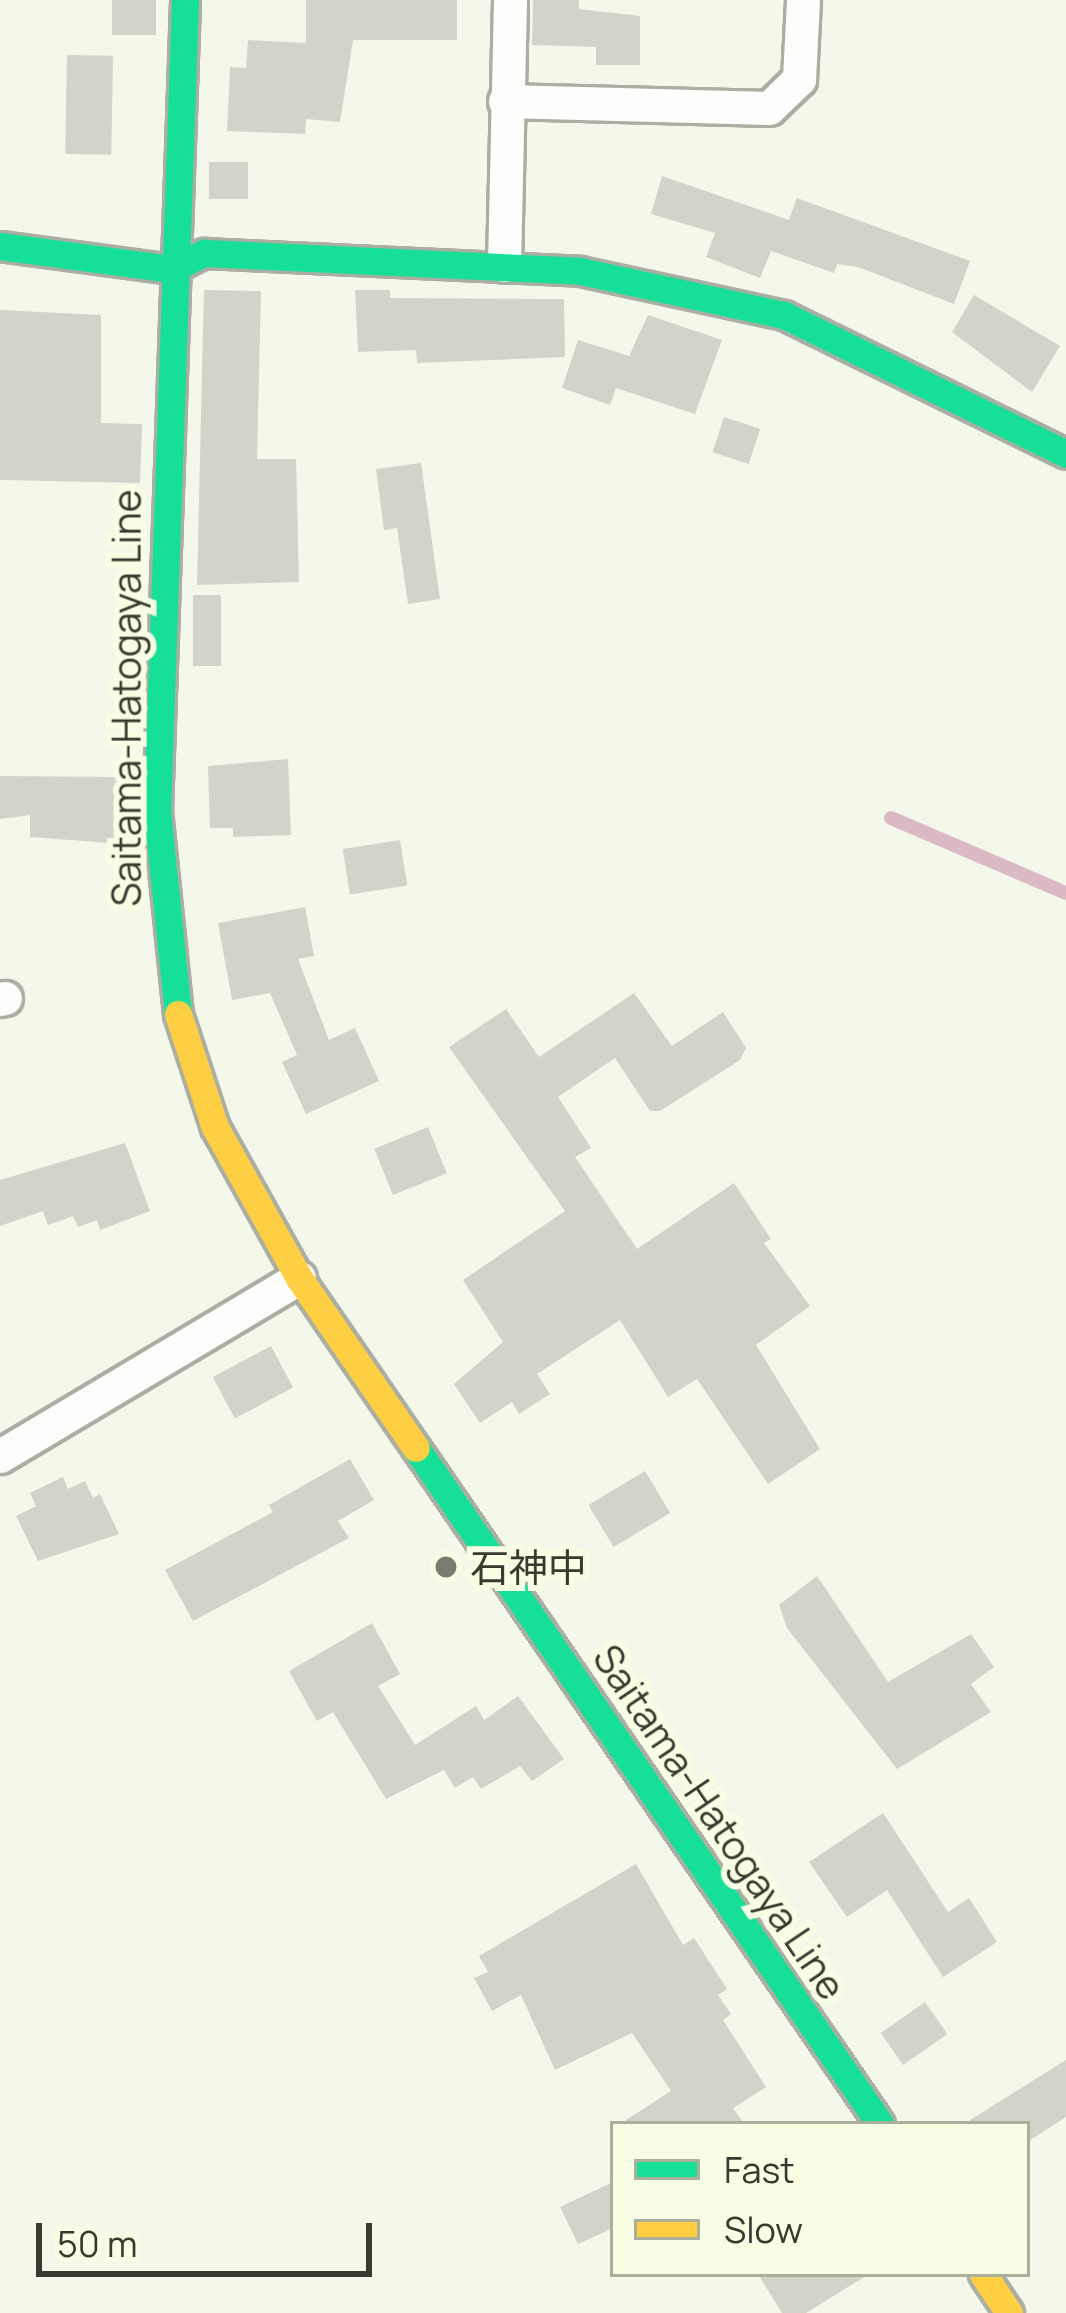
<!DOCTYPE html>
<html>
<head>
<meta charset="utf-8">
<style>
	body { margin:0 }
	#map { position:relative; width:1066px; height:2313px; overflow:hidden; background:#f4f8ea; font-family:Manrope,"Noto Sans JP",sans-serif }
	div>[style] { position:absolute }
	.stream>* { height:14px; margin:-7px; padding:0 7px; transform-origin:7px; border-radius:7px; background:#dbbac5 }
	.building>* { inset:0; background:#d1d4c8; transform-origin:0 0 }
	.roads { filter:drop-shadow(3px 0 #abaea2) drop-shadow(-3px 0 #abaea2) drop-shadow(0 3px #abaea2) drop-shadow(0 -3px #abaea2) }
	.street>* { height:33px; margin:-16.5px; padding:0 16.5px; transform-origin:16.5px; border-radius:16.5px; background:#fdfefc }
	.fast>* { height:27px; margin:-13.5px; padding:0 13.5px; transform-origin:13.5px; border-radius:13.5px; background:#16e098 }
	.slow>* { height:27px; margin:-13.5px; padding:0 13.5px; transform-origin:13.5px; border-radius:13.5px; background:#ffcf43 }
	.dots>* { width:33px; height:33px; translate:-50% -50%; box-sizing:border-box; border:6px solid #f8fee4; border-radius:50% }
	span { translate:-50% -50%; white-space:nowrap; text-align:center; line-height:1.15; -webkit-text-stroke:12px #f8fee4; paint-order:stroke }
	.street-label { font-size:39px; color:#383a30 }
	.poi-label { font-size:39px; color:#383a30 }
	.left { translate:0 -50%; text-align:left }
	.legend { position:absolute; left:610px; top:2121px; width:420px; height:156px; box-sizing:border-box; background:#f8fee4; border:3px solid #abb09c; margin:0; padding:15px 21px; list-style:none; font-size:36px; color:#383a30 }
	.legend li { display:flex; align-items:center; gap:24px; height:60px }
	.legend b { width:60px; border:3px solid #abb09c }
	.scale { position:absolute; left:36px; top:2223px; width:336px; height:54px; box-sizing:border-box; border:6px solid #383a30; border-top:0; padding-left:15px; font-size:36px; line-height:42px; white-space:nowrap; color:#383a30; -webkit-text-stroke:9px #f8fee4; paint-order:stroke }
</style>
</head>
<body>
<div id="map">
	<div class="stream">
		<div style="left:891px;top:818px;width:190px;rotate:23.2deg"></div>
	</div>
	<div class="building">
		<div style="left:112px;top:0;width:44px;height:35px"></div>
		<div style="clip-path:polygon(306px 0,457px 0,457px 40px,353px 40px,340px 122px,306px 119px,305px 134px,227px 131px,230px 67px,246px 68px,248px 40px,306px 43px)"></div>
		<div style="clip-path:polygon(533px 0,579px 0,579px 9px,640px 16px,640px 65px,596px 65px,596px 47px,532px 45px)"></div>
		<div style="left:67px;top:55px;width:46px;height:99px;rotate:1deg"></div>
		<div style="left:209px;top:162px;width:39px;height:37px"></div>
		<div style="clip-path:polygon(662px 176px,789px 220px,797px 198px,970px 261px,954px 304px,858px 267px,837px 264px,834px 273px,771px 251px,760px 278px,706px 257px,715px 233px,651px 214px)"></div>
		<div style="clip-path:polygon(204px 290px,261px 291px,257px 459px,296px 459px,299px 582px,197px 585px)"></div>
		<div style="clip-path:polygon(355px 290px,390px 290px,390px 298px,564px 299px,565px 357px,417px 363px,416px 350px,358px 352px)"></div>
		<div style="clip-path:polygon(974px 295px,1060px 346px,1032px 392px,952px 332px)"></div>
		<div style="clip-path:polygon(0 310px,101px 315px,101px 423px,142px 424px,140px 483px,0 480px)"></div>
		<div style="clip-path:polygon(648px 315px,722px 340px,695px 414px,616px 388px,610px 405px,562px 388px,578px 340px,629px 356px)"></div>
		<div style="left:724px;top:417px;width:38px;height:37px;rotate:18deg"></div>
		<div style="clip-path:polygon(421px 463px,440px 599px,408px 604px,397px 528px,384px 530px,376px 469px)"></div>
		<div style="left:193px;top:595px;width:28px;height:71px"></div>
		<div style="clip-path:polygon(288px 759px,291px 835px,233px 837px,233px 828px,210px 828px,208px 766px)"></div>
		<div style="clip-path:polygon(0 776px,114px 777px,123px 784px,123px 844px,30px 837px,30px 815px,0 819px)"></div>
		<div style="left:400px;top:840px;width:46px;height:58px;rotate:81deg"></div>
		<div style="clip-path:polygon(305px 907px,314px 956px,298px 959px,329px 1040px,355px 1028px,379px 1081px,306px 1114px,282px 1062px,297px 1055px,270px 993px,232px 1000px,218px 923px)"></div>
		<div style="clip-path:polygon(634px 993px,672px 1046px,723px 1012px,746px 1048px,740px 1060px,660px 1111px,650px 1111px,615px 1058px,558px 1097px,591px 1148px,575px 1157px,637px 1249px,734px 1183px,771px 1239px,764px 1243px,810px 1306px,756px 1345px,820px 1449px,768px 1484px,697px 1379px,668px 1397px,620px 1320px,537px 1374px,550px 1394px,519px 1414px,512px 1402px,480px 1423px,454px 1384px,503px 1342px,463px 1280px,565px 1211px,449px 1047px,506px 1009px,539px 1057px)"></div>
		<div style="left:428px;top:1127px;width:50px;height:58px;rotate:68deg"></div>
		<div style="clip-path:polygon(125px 1143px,150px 1211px,100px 1230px,97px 1220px,78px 1227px,73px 1216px,48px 1225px,43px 1211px,0 1226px,0 1180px)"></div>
		<div style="left:271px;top:1346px;width:47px;height:66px;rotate:62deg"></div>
		<div style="clip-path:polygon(350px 1459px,374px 1500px,338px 1521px,349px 1538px,193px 1621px,165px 1570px,273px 1512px,269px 1505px)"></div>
		<div style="left:645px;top:1471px;width:49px;height:66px;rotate:59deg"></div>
		<div style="clip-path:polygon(63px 1477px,68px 1489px,85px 1481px,93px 1498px,100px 1494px,119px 1534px,38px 1561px,16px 1516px,36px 1506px,30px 1493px)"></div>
		<div style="clip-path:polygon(817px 1576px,888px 1682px,971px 1634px,994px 1667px,971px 1684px,991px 1712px,897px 1769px,787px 1628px,779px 1605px)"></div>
		<div style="clip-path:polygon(372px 1623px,400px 1674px,378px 1686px,415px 1745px,476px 1706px,484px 1720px,518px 1696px,564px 1759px,532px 1781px,520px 1766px,481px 1789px,473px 1777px,455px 1788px,444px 1770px,386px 1799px,333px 1712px,317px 1721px,289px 1671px)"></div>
		<div style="clip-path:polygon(883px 1813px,948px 1912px,969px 1898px,997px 1942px,943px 1977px,887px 1890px,847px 1917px,809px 1862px)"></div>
		<div style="clip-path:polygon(636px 1864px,683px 1945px,694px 1938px,727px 1989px,718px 1995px,731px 2014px,723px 2020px,766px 2087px,733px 2108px,744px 2124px,620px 2124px,671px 2091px,632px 2033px,555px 2070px,521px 1995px,492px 2011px,474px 1978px,488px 1972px,479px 1956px)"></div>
		<div style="left:925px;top:2002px;width:39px;height:54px;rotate:55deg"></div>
		<div style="clip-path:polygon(1066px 2060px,1066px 2117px,1027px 2142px,1027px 2124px,964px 2124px)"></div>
		<div style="clip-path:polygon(613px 2182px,613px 2228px,578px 2244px,560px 2207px)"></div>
		<div style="clip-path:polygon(758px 2274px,869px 2274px,806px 2313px,782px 2313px)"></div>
	</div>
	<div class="roads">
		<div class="street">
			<div style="left:505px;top:101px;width:264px;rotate:1.5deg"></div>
			<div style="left:769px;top:108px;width:42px;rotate:-44deg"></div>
			<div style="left:799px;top:79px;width:79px;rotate:-87.1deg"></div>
			<div style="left:504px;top:265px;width:265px;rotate:-88.7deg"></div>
			<div style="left:0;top:999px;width:5px;rotate:-11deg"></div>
			<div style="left:0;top:1456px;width:348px;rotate:-30.8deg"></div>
		</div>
		<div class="fast">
			<div style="left:0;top:246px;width:174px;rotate:7.6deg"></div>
			<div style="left:172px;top:269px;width:36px;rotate:-27deg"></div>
			<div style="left:204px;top:253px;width:376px;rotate:2.7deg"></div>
			<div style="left:580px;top:271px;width:209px;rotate:12.2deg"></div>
			<div style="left:784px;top:315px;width:314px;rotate:26.2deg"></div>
			<div style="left:178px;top:1014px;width:204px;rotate:-95.9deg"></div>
			<div style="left:157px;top:811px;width:811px;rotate:-88.02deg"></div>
			<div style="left:416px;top:1448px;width:820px;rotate:55.53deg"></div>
		</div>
		<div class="slow">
			<div style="left:178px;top:1014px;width:119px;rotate:71.9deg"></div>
			<div style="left:215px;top:1127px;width:173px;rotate:60.9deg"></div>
			<div style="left:299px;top:1278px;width:206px;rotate:55.5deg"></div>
			<div style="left:983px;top:2274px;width:47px;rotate:56.3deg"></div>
		</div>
	</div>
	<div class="dots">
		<div style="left:446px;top:1567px;background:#7a7c71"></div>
	</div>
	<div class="street-label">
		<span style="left:126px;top:698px;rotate:-90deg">Saitama-Hatogaya Line</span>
		<span style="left:720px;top:1822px;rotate:56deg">Saitama-Hatogaya Line</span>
	</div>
	<div class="poi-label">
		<span class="left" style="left:470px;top:1567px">石神中</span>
	</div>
	<ul class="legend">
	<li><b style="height:15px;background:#16e098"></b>Fast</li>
	<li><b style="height:15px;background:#ffcf43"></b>Slow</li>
	</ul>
	<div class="scale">50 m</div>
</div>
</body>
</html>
